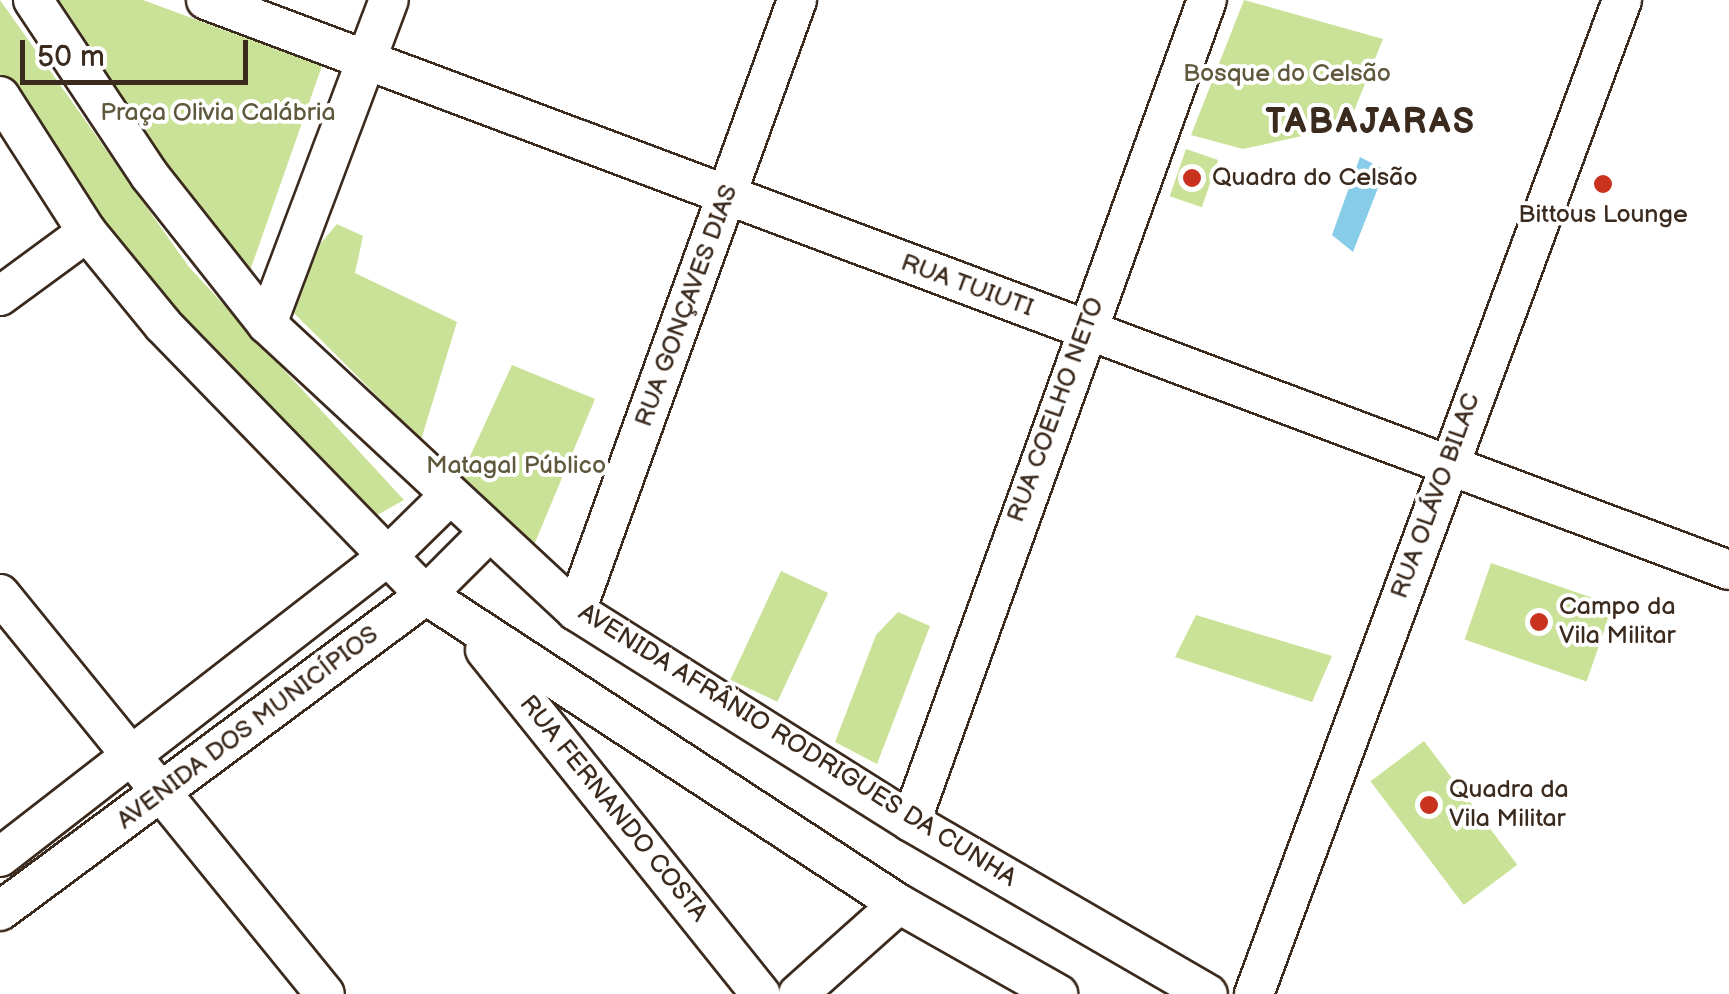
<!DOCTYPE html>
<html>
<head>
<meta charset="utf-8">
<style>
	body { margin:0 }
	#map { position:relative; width:1729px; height:994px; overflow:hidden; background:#fff; font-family:"Balsamiq Sans",sans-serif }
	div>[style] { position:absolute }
	.green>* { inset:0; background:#cae297; transform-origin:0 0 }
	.water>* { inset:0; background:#87cce9 }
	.roads { filter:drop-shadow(2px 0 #3b2a1e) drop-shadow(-2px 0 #3b2a1e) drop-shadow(0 2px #3b2a1e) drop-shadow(0 -2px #3b2a1e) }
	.minor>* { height:38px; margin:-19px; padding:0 19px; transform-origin:19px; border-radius:19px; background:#fff }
	.dots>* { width:28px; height:28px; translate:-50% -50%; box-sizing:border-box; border:5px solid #fff; border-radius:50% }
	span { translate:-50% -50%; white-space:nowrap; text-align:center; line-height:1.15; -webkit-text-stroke:8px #fff; paint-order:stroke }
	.park-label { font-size:25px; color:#5f583c }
	.poi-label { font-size:25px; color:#3b2a1e }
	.left { translate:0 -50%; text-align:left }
	.street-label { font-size:25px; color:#3b2a1e }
	.district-label { font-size:35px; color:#3b2a1e; font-weight:700; letter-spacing:2.5px }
	.scale { position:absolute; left:20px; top:40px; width:228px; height:45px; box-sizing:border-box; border:5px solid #3b2a1e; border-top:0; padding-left:12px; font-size:30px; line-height:35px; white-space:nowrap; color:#3b2a1e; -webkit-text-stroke:8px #fff; paint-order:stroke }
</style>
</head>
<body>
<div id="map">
	<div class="green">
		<div style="clip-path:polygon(0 0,189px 267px,404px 500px,372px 518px,250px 401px,121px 250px,0 74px)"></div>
		<div style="clip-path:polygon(54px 0,143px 0,322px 66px,251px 268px,240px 269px,136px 137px)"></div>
		<div style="clip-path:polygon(1244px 0,1383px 39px,1348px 126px,1243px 149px,1191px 135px)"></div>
		<div style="left:1186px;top:149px;width:34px;height:50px;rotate:19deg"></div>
		<div style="clip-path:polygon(337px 224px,363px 236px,355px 273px,457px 322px,421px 440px,292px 311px,321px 243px)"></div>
		<div style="clip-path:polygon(512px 365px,595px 399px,534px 545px,460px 478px)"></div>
		<div style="left:1491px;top:563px;width:129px;height:81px;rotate:19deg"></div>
		<div style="left:781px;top:571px;width:52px;height:120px;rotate:25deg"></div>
		<div style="clip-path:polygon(898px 612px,930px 626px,877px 764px,835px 742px,876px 635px)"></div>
		<div style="clip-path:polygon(1196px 615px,1332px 656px,1312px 702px,1175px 657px)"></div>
		<div style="left:1424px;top:741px;width:155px;height:67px;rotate:53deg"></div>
	</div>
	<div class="water">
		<div style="clip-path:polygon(1360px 157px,1385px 170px,1353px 252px,1332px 235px)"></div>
	</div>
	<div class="roads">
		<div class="minor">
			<div style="left:33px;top:0;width:211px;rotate:56.4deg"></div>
			<div style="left:150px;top:176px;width:189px;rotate:51.7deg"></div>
			<div style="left:267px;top:324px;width:422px;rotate:42.9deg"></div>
			<div style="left:576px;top:611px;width:396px;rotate:32.2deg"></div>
			<div style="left:911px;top:822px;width:343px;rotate:30.1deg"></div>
			<div style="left:206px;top:0;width:1626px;rotate:20.52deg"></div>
			<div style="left:0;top:96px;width:161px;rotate:57.4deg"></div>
			<div style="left:87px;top:232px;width:120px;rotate:50.7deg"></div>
			<div style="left:163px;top:325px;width:377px;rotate:45.8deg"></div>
			<div style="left:426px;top:595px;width:565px;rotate:33.16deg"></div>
			<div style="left:899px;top:904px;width:183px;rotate:29.5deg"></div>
			<div style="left:0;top:296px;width:108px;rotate:-36.3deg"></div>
			<div style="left:267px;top:324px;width:346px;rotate:-69.4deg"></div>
			<div style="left:0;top:594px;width:515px;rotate:50.91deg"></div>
			<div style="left:576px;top:611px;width:650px;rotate:-70.11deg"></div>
			<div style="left:485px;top:650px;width:441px;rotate:51.3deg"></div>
			<div style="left:911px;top:822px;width:874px;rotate:-70.2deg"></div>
			<div style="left:0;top:857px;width:488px;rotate:-37.8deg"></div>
			<div style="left:386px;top:558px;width:86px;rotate:-44.5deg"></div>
			<div style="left:0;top:911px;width:530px;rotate:-36.57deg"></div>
			<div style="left:426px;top:595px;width:86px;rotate:-45deg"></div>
			<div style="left:798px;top:994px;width:135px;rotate:-41.7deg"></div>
			<div style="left:1254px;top:994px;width:1060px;rotate:-69.68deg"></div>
		</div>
	</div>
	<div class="dots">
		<div style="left:1192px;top:178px;background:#c8321e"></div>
		<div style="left:1603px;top:184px;background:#c8321e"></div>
		<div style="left:1539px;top:622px;background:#c8321e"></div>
		<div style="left:1429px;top:805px;background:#c8321e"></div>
	</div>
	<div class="park-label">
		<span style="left:1287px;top:74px">Bosque do Celsão</span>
		<span style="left:218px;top:113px">Praça Olivia Calábria</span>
		<span style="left:516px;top:466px">Matagal Público</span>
	</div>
	<div class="poi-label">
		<span class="left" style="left:1212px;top:178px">Quadra do Celsão</span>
		<span style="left:1603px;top:215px">Bittous Lounge</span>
		<span class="left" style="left:1559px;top:622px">Campo da<br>Vila Militar</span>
		<span class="left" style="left:1449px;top:805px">Quadra da<br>Vila Militar</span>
	</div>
	<div class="street-label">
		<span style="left:967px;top:286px;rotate:20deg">RUA TUIUTI</span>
		<span style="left:687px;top:306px;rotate:-70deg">RUA GONÇAVES DIAS</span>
		<span style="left:1056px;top:410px;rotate:-70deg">RUA COELHO NETO</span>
		<span style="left:1436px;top:496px;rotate:-70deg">RUA OLÁVO BILAC</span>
		<span style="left:248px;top:728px;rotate:-37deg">AVENIDA DOS MUNICÍPIOS</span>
		<span style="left:797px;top:746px;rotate:32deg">AVENIDA AFRÂNIO RODRIGUES DA CUNHA</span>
		<span style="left:613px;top:809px;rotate:51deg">RUA FERNANDO COSTA</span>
	</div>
	<div class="district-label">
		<span style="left:1371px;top:123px">TABAJARAS</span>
	</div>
	<div class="scale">50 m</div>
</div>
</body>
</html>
